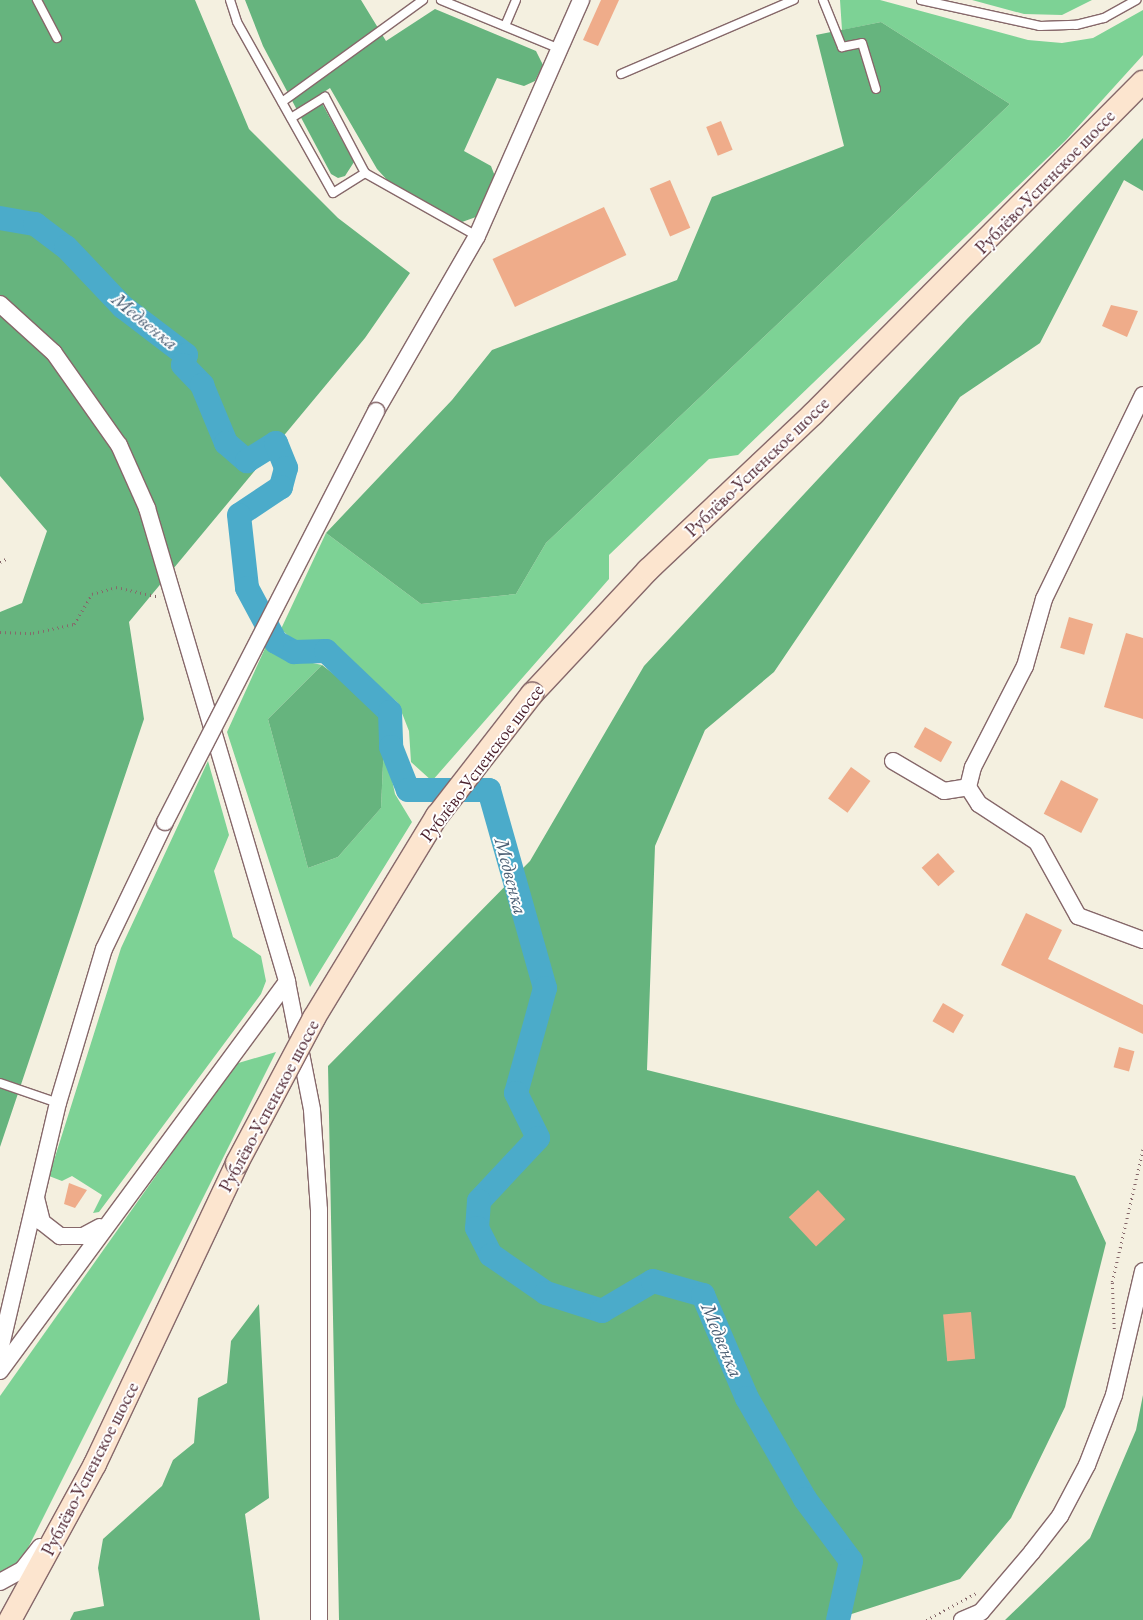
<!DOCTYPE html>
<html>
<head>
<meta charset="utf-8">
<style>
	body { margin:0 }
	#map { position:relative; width:1143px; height:1620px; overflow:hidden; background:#f4f0e0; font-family:"EB Garamond",serif }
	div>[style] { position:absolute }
	.green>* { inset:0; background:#7dd295 }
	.forest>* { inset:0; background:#66b47e }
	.river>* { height:24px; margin:-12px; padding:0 12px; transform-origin:12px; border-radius:12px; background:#4babca }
	.building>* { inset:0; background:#efac8a; transform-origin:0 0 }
	.path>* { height:2.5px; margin-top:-1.25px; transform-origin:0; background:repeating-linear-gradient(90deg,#86686a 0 1px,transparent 0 5px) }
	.roads { filter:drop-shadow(1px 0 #86686a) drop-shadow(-1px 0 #86686a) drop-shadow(0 1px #86686a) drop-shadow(0 -1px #86686a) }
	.lane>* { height:8px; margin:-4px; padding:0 4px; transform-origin:4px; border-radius:4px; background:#fff }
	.street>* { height:16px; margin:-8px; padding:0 8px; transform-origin:8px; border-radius:8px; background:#fff }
	.secondary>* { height:22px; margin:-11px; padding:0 11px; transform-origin:11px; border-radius:11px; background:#fce5cf }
	.bridges { filter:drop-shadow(1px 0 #86686a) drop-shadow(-1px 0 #86686a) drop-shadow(0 1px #86686a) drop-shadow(0 -1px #86686a) }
	.street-bridge>* { height:16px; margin:-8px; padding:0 8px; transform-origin:8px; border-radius:8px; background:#fff }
	.secondary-bridge>* { height:22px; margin:-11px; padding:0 11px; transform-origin:11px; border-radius:11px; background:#fce5cf }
	span { translate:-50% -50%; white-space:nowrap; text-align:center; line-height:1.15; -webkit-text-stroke:4px #fff; paint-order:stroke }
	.street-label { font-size:19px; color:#4a1f2b }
	.water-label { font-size:20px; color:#4a5e73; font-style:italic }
</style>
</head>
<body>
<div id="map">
	<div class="green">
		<div style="clip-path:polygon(840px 0,880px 0,1028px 40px,1062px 43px,1093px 38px,1143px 10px,1143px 55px,1066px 140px,738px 455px,709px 459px,609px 555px,609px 579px,432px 781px,411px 762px,409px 731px,398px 703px,330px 643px,295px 642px,281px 629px,326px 533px,421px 604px,516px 594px,546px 543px,1010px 104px,881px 22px,842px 30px)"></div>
		<div style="clip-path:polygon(972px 0,1092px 0,1062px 15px,1024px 14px)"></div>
		<div style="clip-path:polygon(267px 644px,289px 658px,322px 665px,268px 719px,308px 868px,338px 857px,381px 808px,384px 742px,395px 794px,412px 822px,310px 987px,227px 732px)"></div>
		<div style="clip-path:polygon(208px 761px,229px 835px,214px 871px,233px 937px,261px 956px,266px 981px,261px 994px,99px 1212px,93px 1213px,102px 1195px,72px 1176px,62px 1181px,49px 1176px,121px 948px)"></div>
		<div style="clip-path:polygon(276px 1052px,28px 1548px,16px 1563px,0 1572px,0 1396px,235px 1064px)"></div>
	</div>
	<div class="forest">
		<div style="clip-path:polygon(0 0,195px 0,249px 129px,338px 218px,410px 273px,365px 338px,129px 622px,144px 719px,0 1147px,0 612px,22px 603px,47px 531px,0 476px)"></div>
		<div style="clip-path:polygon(245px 0,361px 0,386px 41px,435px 9px,536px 51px,543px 65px,535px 81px,524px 86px,497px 78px,464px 151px,491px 166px,496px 179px,476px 217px,462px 222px,389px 182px,377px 169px,330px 88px,318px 96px,354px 162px,345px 176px,338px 178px,331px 174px,263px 46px)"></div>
		<div style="clip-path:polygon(881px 22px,1010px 104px,546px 543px,516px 594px,421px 604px,326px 533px,452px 400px,492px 350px,677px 280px,712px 197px,844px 146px,816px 35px)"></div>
		<div style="clip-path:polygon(1143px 138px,1143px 191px,1124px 180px,1040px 343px,960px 397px,774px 672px,705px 730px,655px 846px,647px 1070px,1075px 1176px,1106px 1243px,1065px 1407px,1011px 1518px,960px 1579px,833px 1620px,339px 1620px,328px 1066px,530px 861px,644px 666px,966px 320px)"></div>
		<div style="clip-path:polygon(322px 665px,379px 709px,384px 742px,381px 808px,338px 857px,308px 868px,268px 719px)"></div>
		<div style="clip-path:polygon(259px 1304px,269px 1498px,245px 1514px,260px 1620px,70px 1620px,74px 1612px,104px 1606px,98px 1568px,103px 1539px,162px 1486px,173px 1460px,194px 1443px,198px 1398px,227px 1383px,231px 1341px)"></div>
		<div style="clip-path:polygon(1143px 1395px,1143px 1620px,1005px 1620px,1090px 1538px,1136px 1430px)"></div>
	</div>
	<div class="river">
		<div style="left:0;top:218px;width:36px;rotate:10deg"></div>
		<div style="left:35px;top:224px;width:39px;rotate:37deg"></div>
		<div style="left:66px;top:247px;width:83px;rotate:46.5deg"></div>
		<div style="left:123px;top:307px;width:79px;rotate:37.3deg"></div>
		<div style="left:186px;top:355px;width:10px;rotate:107deg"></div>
		<div style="left:183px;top:365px;width:28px;rotate:46deg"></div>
		<div style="left:202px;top:385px;width:63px;rotate:67.5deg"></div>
		<div style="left:226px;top:443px;width:28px;rotate:41deg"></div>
		<div style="left:247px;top:461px;width:34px;rotate:-32deg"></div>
		<div style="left:276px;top:443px;width:27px;rotate:68deg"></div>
		<div style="left:286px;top:468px;width:20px;rotate:105deg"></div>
		<div style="left:281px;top:487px;width:50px;rotate:146.3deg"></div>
		<div style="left:239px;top:515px;width:73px;rotate:83.7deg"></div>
		<div style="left:247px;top:588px;width:61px;rotate:61.8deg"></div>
		<div style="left:276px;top:642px;width:21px;rotate:29deg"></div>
		<div style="left:294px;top:652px;width:32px;rotate:-2deg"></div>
		<div style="left:326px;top:651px;width:88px;rotate:43.6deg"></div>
		<div style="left:390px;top:712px;width:35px;rotate:88deg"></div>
		<div style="left:391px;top:747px;width:46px;rotate:68.4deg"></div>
		<div style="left:408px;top:790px;width:81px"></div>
		<div style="left:489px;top:790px;width:206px;rotate:74.2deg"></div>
		<div style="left:545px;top:988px;width:109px;rotate:105.4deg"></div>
		<div style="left:516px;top:1093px;width:50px;rotate:63.9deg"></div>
		<div style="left:538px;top:1138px;width:86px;rotate:133.1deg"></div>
		<div style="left:479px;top:1201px;width:27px;rotate:94deg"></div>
		<div style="left:477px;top:1228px;width:30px;rotate:63deg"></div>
		<div style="left:491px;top:1255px;width:67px;rotate:34.6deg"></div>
		<div style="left:546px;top:1293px;width:59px;rotate:17.8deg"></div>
		<div style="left:602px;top:1311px;width:59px;rotate:-30.5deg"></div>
		<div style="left:653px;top:1281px;width:52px;rotate:15.6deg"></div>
		<div style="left:703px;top:1295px;width:112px;rotate:66.9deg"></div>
		<div style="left:747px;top:1398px;width:116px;rotate:60.1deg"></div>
		<div style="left:805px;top:1499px;width:77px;rotate:53.4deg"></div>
		<div style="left:851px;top:1561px;width:60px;rotate:102.4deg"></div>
	</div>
	<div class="building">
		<div style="clip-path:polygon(601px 0,619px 0,598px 46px,583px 40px)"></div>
		<div style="left:721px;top:121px;width:31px;height:16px;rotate:68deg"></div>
		<div style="left:670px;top:180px;width:52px;height:22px;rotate:67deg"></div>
		<div style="left:604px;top:207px;width:53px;height:123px;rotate:65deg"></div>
		<div style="clip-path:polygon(1111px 305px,1138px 311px,1127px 337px,1102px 326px)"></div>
		<div style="left:1069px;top:617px;width:25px;height:32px;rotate:16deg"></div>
		<div style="clip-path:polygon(1126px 633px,1143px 638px,1143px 719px,1104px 707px)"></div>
		<div style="left:925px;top:727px;width:31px;height:23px;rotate:29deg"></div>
		<div style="left:851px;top:767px;width:24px;height:39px;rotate:36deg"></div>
		<div style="left:1061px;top:780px;width:42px;height:38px;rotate:27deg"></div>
		<div style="left:938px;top:853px;width:25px;height:22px;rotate:48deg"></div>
		<div style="clip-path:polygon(1026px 913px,1062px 930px,1048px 959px,1143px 1005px,1143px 1034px,1001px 965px)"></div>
		<div style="left:943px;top:1003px;width:24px;height:21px;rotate:30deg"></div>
		<div style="left:1119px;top:1047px;width:16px;height:21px;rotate:15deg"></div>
		<div style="clip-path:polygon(69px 1183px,87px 1190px,75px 1208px,64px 1204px)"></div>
		<div style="left:818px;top:1190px;width:40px;height:40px;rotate:47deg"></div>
		<div style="left:971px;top:1312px;width:47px;height:28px;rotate:85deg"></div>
	</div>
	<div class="path">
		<div style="left:0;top:562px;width:9px;rotate:-27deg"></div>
		<div style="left:0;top:632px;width:33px;rotate:2deg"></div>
		<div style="left:33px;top:633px;width:42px;rotate:-12.4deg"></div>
		<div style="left:74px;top:624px;width:35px;rotate:-59deg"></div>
		<div style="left:92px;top:594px;width:25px;rotate:-16deg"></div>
		<div style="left:116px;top:587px;width:45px;rotate:12.8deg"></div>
		<div style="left:1114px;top:1329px;width:47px;rotate:-92.4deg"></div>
		<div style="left:1112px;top:1282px;width:137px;rotate:-76.9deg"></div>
		<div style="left:926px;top:1620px;width:59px;rotate:-28.3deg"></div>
	</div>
	<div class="roads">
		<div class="lane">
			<div style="left:37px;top:0;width:43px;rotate:62.2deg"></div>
			<div style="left:230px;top:0;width:23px;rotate:72deg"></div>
			<div style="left:237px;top:22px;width:196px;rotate:60.7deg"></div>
			<div style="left:333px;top:193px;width:38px;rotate:-32deg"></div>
			<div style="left:365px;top:173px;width:129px;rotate:29.4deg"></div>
			<div style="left:441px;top:0;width:129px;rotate:22.4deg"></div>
			<div style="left:823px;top:0;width:51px;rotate:68deg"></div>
			<div style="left:842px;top:47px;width:20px;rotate:-11deg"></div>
			<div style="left:862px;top:43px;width:48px;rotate:73.1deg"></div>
			<div style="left:921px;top:0;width:122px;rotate:12.3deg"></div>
			<div style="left:1040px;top:26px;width:36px;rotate:-2deg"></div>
			<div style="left:1076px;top:25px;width:29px;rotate:-14deg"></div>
			<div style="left:1104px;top:18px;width:37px;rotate:-29deg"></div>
			<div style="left:505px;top:26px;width:28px;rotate:-67deg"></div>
			<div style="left:621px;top:74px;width:188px;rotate:-23.2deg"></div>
			<div style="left:282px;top:102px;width:174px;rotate:-35.9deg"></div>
			<div style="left:291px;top:118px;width:40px;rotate:-32deg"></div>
			<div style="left:325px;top:97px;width:86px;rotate:62.2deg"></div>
			<div style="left:0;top:1083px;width:61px;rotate:19deg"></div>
		</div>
		<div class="street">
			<div style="left:0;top:304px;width:73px;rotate:42.2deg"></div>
			<div style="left:54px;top:353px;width:113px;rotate:54.8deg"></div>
			<div style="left:119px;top:445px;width:69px;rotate:66deg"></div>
			<div style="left:147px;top:508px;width:494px;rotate:73.5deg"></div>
			<div style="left:287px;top:982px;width:130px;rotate:78.9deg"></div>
			<div style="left:312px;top:1110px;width:100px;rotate:86deg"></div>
			<div style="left:319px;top:1210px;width:410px;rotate:90deg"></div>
			<div style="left:1143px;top:395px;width:227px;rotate:115.9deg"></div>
			<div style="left:1044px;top:599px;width:70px;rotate:105.8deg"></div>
			<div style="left:1025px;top:666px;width:114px;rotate:117.2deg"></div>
			<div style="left:973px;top:767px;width:21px;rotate:104deg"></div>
			<div style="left:968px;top:787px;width:20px;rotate:57deg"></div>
			<div style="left:979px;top:804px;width:69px;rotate:33.2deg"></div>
			<div style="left:1037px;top:842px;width:85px;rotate:61deg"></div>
			<div style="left:1078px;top:916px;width:69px;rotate:20.3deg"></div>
			<div style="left:376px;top:411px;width:202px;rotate:-60deg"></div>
			<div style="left:477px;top:236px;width:258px;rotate:-66.2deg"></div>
			<div style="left:893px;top:761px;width:59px;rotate:30.5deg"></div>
			<div style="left:944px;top:791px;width:24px;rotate:-9deg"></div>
			<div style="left:36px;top:1198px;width:25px;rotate:76deg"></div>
			<div style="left:42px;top:1222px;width:23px;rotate:38deg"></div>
			<div style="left:60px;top:1236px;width:23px"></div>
			<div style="left:83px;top:1236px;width:19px;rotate:-28deg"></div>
			<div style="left:0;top:1350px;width:254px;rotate:-76.8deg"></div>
			<div style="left:58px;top:1103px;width:161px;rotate:-73.4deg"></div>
			<div style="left:104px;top:949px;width:141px;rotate:-64.3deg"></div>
			<div style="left:0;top:1371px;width:483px;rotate:-53.6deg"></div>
			<div style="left:0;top:1582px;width:26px;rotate:-29deg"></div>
			<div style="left:23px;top:1569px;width:28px;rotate:-52deg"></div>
			<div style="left:962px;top:1620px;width:21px;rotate:-23deg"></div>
			<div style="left:981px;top:1612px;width:79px;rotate:-49.6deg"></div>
			<div style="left:1032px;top:1552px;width:46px;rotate:-52.1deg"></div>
			<div style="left:1060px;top:1516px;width:58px;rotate:-62.1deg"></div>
			<div style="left:1087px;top:1465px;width:75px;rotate:-68.9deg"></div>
			<div style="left:1114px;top:1395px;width:127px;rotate:-76.8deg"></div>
		</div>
		<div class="secondary">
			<div style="left:532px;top:694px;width:170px;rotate:-46.9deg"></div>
			<div style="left:648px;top:570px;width:227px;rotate:-43.4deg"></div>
			<div style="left:813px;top:414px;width:468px;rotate:-45.2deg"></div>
			<div style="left:10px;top:1620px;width:178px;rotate:-61.4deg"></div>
			<div style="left:95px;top:1464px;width:333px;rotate:-64.7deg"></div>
		</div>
	</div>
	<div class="bridges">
		<div class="street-bridge">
			<div style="left:165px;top:822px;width:462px;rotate:-62.8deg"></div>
		</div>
		<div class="secondary-bridge">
			<div style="left:237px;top:1163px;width:164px;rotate:-62deg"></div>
			<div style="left:314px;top:1018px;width:237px;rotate:-58.7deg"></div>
			<div style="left:437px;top:816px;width:155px;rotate:-52.1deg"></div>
		</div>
	</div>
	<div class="street-label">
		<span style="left:1045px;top:182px;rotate:-46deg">Рублёво-Успенское шоссе</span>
		<span style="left:757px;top:467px;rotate:-44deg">Рублёво-Успенское шоссе</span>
		<span style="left:482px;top:763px;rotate:-53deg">Рублёво-Успенское шоссе</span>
		<span style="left:269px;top:1106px;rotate:-62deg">Рублёво-Успенское шоссе</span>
		<span style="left:90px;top:1469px;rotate:-63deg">Рублёво-Успенское шоссе</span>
	</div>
	<div class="water-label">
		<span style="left:145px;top:321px;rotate:39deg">Медвенка</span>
		<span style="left:511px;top:876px;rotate:75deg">Медвенка</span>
		<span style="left:722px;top:1340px;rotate:67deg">Медвенка</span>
	</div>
</div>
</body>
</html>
